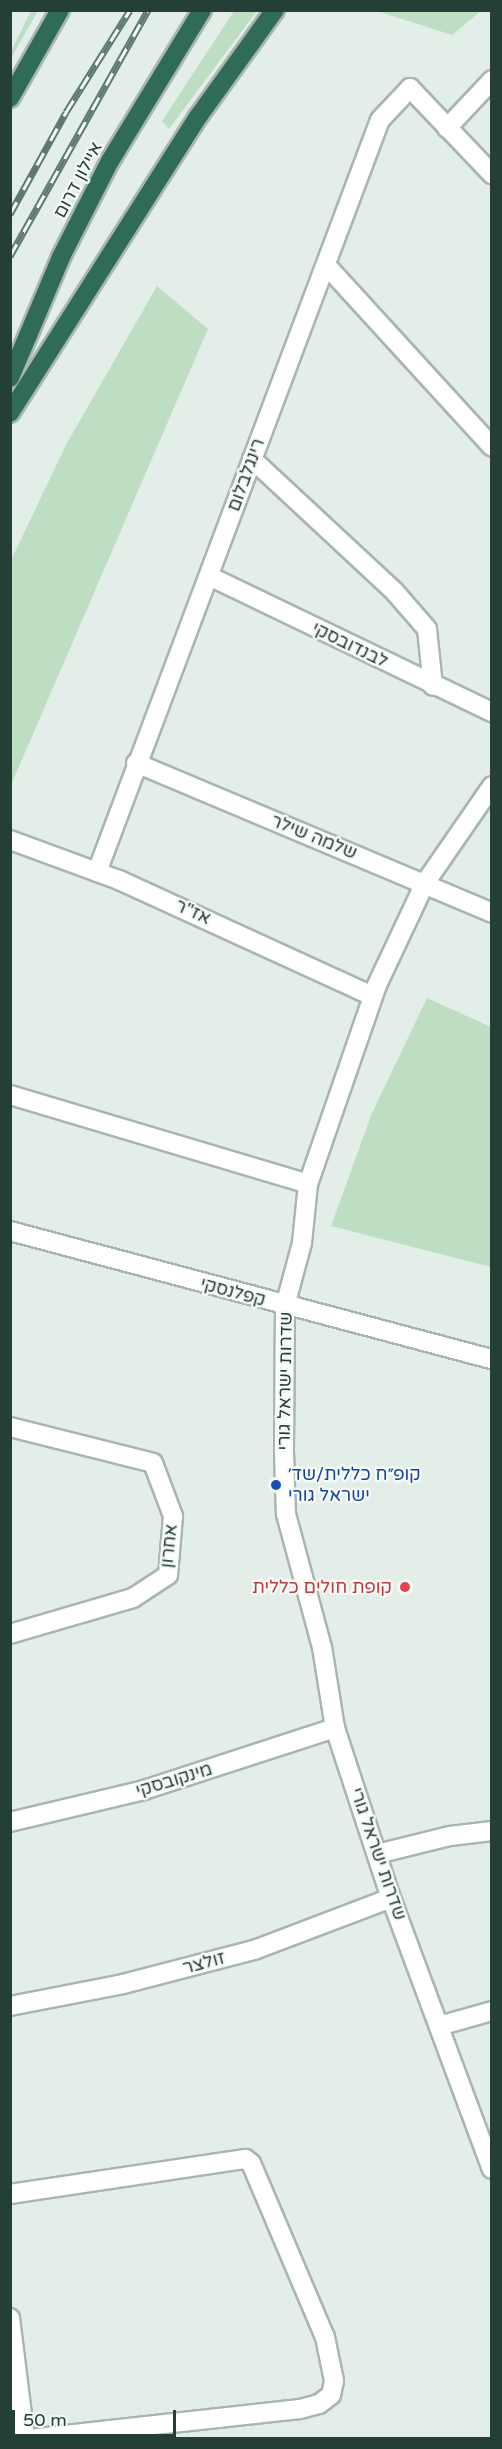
<!DOCTYPE html>
<html>
<head>
<meta charset="utf-8">
<style>
	body { margin:0 }
	#map { position:relative; width:502px; height:2449px; overflow:hidden; background:#e4eee8; font-family:"Varela Round","Noto Sans Hebrew",sans-serif }
	div>[style] { position:absolute }
	.green>* { inset:0; background:#bedec3 }
	.roads { filter:drop-shadow(2px 0 #a7b6af) drop-shadow(-2px 0 #a7b6af) drop-shadow(0 2px #a7b6af) drop-shadow(0 -2px #a7b6af) }
	.street>* { height:18px; margin:-9px; padding:0 9px; transform-origin:9px; border-radius:9px; background:#fff }
	.secondary>* { height:18px; margin:-9px; padding:0 9px; transform-origin:9px; border-radius:9px; background:#fff }
	.highway>* { height:18px; margin:-9px; padding:0 9px; transform-origin:9px; border-radius:9px; background:#306b58 }
	.rail>* { height:7px; margin-top:-3.5px; transform-origin:0; background:repeating-linear-gradient(90deg,#f5faf7 0 14px,#5e7a70 0 28px); box-sizing:border-box; border-block:2px solid #5e7a70 }
	.dots>* { width:16px; height:16px; translate:-50% -50%; box-sizing:border-box; border:3px solid #f5faf7; border-radius:50% }
	span { translate:-50% -50%; white-space:nowrap; text-align:center; line-height:1.15; -webkit-text-stroke:5px #f5faf7; paint-order:stroke }
	.street-label { font-size:18px; color:#243f35 }
	.transit-label { font-size:18px; color:#164399 }
	.left { translate:0 -50%; text-align:left }
	.health-label { font-size:18px; color:#be3a42 }
	.right { translate:-100% -50%; text-align:right }
	.frame { position:absolute; inset:0; border:12px solid #243f35; pointer-events:none }
	.scale { position:absolute; left:12px; top:2410px; width:164px; height:27px; box-sizing:border-box; border:3px solid #243f35; border-top:0; padding-left:8px; font-size:18px; line-height:21px; white-space:nowrap; color:#243f35; -webkit-text-stroke:4px #f5faf7; paint-order:stroke }
</style>
</head>
<body>
<div id="map">
	<div class="green">
		<div style="clip-path:polygon(31px 11px,38px 11px,11px 58px,11px 51px)"></div>
		<div style="clip-path:polygon(234px 11px,257px 11px,169px 129px,162px 121px)"></div>
		<div style="clip-path:polygon(377px 11px,481px 11px,452px 35px)"></div>
		<div style="clip-path:polygon(157px 286px,208px 329px,11px 785px,11px 560px,67px 443px)"></div>
		<div style="clip-path:polygon(427px 998px,491px 1027px,491px 1267px,331px 1226px,372px 1113px)"></div>
	</div>
	<div class="roads">
		<div class="street">
			<div style="left:447px;top:128px;width:66px;rotate:-46.8deg"></div>
			<div style="left:326px;top:265px;width:246px;rotate:47.6deg"></div>
			<div style="left:252px;top:459px;width:194px;rotate:42.9deg"></div>
			<div style="left:394px;top:591px;width:50px;rotate:49deg"></div>
			<div style="left:427px;top:629px;width:57px;rotate:84deg"></div>
			<div style="left:209px;top:576px;width:314px;rotate:25.7deg"></div>
			<div style="left:136px;top:763px;width:386px;rotate:22.8deg"></div>
			<div style="left:10px;top:840px;width:116px;rotate:20.2deg"></div>
			<div style="left:119px;top:880px;width:278px;rotate:24.6deg"></div>
			<div style="left:97px;top:872px;width:803px;rotate:-69.38deg"></div>
			<div style="left:380px;top:120px;width:44px;rotate:-46.8deg"></div>
			<div style="left:410px;top:88px;width:119px;rotate:46.4deg"></div>
			<div style="left:10px;top:1095px;width:311px;rotate:16.6deg"></div>
			<div style="left:10px;top:1231px;width:499px;rotate:14.9deg"></div>
			<div style="left:10px;top:1427px;width:147px;rotate:14.1deg"></div>
			<div style="left:153px;top:1463px;width:57px;rotate:69.3deg"></div>
			<div style="left:173px;top:1516px;width:59px;rotate:94.8deg"></div>
			<div style="left:168px;top:1575px;width:42px;rotate:146.7deg"></div>
			<div style="left:133px;top:1598px;width:128px;rotate:163.7deg"></div>
			<div style="left:10px;top:1822px;width:138px;rotate:-13.4deg"></div>
			<div style="left:144px;top:1790px;width:201px;rotate:-18deg"></div>
			<div style="left:377px;top:1854px;width:75px;rotate:-13.9deg"></div>
			<div style="left:450px;top:1836px;width:42px;rotate:-6.8deg"></div>
			<div style="left:10px;top:2006px;width:115px;rotate:-11deg"></div>
			<div style="left:123px;top:1984px;width:138px;rotate:-14.6deg"></div>
			<div style="left:257px;top:1949px;width:143px;rotate:-20.8deg"></div>
			<div style="left:439px;top:2026px;width:55px;rotate:-15.8deg"></div>
			<div style="left:10px;top:2194px;width:238px;rotate:-8.5deg"></div>
			<div style="left:245px;top:2159px;width:7px;rotate:34deg"></div>
			<div style="left:251px;top:2163px;width:189px;rotate:67deg"></div>
			<div style="left:325px;top:2337px;width:45px;rotate:78.4deg"></div>
			<div style="left:334px;top:2381px;width:14px;rotate:102deg"></div>
			<div style="left:331px;top:2395px;width:15px;rotate:143deg"></div>
			<div style="left:319px;top:2404px;width:20px;rotate:165deg"></div>
			<div style="left:300px;top:2409px;width:266px;rotate:173.7deg"></div>
			<div style="left:10px;top:2318px;width:121px;rotate:82.9deg"></div>
		</div>
		<div class="secondary">
			<div style="left:492px;top:786px;width:118px;rotate:124.6deg"></div>
			<div style="left:425px;top:883px;width:113px;rotate:115.2deg"></div>
			<div style="left:377px;top:985px;width:211px;rotate:109.1deg"></div>
			<div style="left:308px;top:1184px;width:59px;rotate:95.8deg"></div>
			<div style="left:302px;top:1243px;width:65px;rotate:105.1deg"></div>
			<div style="left:285px;top:1306px;width:146px;rotate:90.4deg"></div>
			<div style="left:284px;top:1452px;width:62px;rotate:88.2deg"></div>
			<div style="left:286px;top:1514px;width:138px;rotate:74.9deg"></div>
			<div style="left:322px;top:1647px;width:82px;rotate:80.9deg"></div>
			<div style="left:335px;top:1728px;width:179px;rotate:71.8deg"></div>
			<div style="left:391px;top:1898px;width:289px;rotate:69.6deg"></div>
		</div>
		<div class="highway">
			<div style="left:10px;top:98px;width:101px;rotate:-60.4deg"></div>
			<div style="left:10px;top:378px;width:131px;rotate:-67.1deg"></div>
			<div style="left:61px;top:257px;width:108px;rotate:-63deg"></div>
			<div style="left:110px;top:161px;width:177px;rotate:-58.6deg"></div>
			<div style="left:10px;top:413px;width:351px;rotate:-57.6deg"></div>
			<div style="left:198px;top:117px;width:132px;rotate:-54.3deg"></div>
		</div>
	</div>
	<div class="rail">
		<div style="left:10px;top:214px;width:116px;rotate:-61.2deg"></div>
		<div style="left:66px;top:112px;width:120px;rotate:-57.9deg"></div>
		<div style="left:10px;top:256px;width:282px;rotate:-60.7deg"></div>
	</div>
	<div class="dots">
		<div style="left:276px;top:1485px;background:#1a4fb4"></div>
		<div style="left:405px;top:1587px;background:#e0444e"></div>
	</div>
	<div class="street-label">
		<span style="left:78px;top:180px;rotate:-62deg">איילון דרום</span>
		<span style="left:246px;top:475px;rotate:-70deg">רינגלבלום</span>
		<span style="left:350px;top:645px;rotate:26deg">לבנדובסקי</span>
		<span style="left:314px;top:837px;rotate:22deg">שלמה שילר</span>
		<span style="left:193px;top:912px;rotate:24deg">אז"ר</span>
		<span style="left:233px;top:1292px;rotate:15deg">קפלנסקי</span>
		<span style="left:285px;top:1381px;rotate:-89deg">שדרות ישראל גורי</span>
		<span style="left:169px;top:1546px;rotate:-84deg">אחרון</span>
		<span style="left:174px;top:1780px;rotate:-17deg">מינקובסקי</span>
		<span style="left:378px;top:1854px;rotate:71deg">שדרות ישראל גורי</span>
		<span style="left:204px;top:1963px;rotate:-15deg">זולצר</span>
	</div>
	<div class="transit-label">
		<span class="left" style="left:288px;top:1485px">קופ״ח כללית/שד׳<br>ישראל גורי</span>
	</div>
	<div class="health-label">
		<span class="right" style="left:392px;top:1587px">קופת חולים כללית</span>
	</div>
	<div class="frame"></div>
	<div class="scale">50 m</div>
</div>
</body>
</html>
